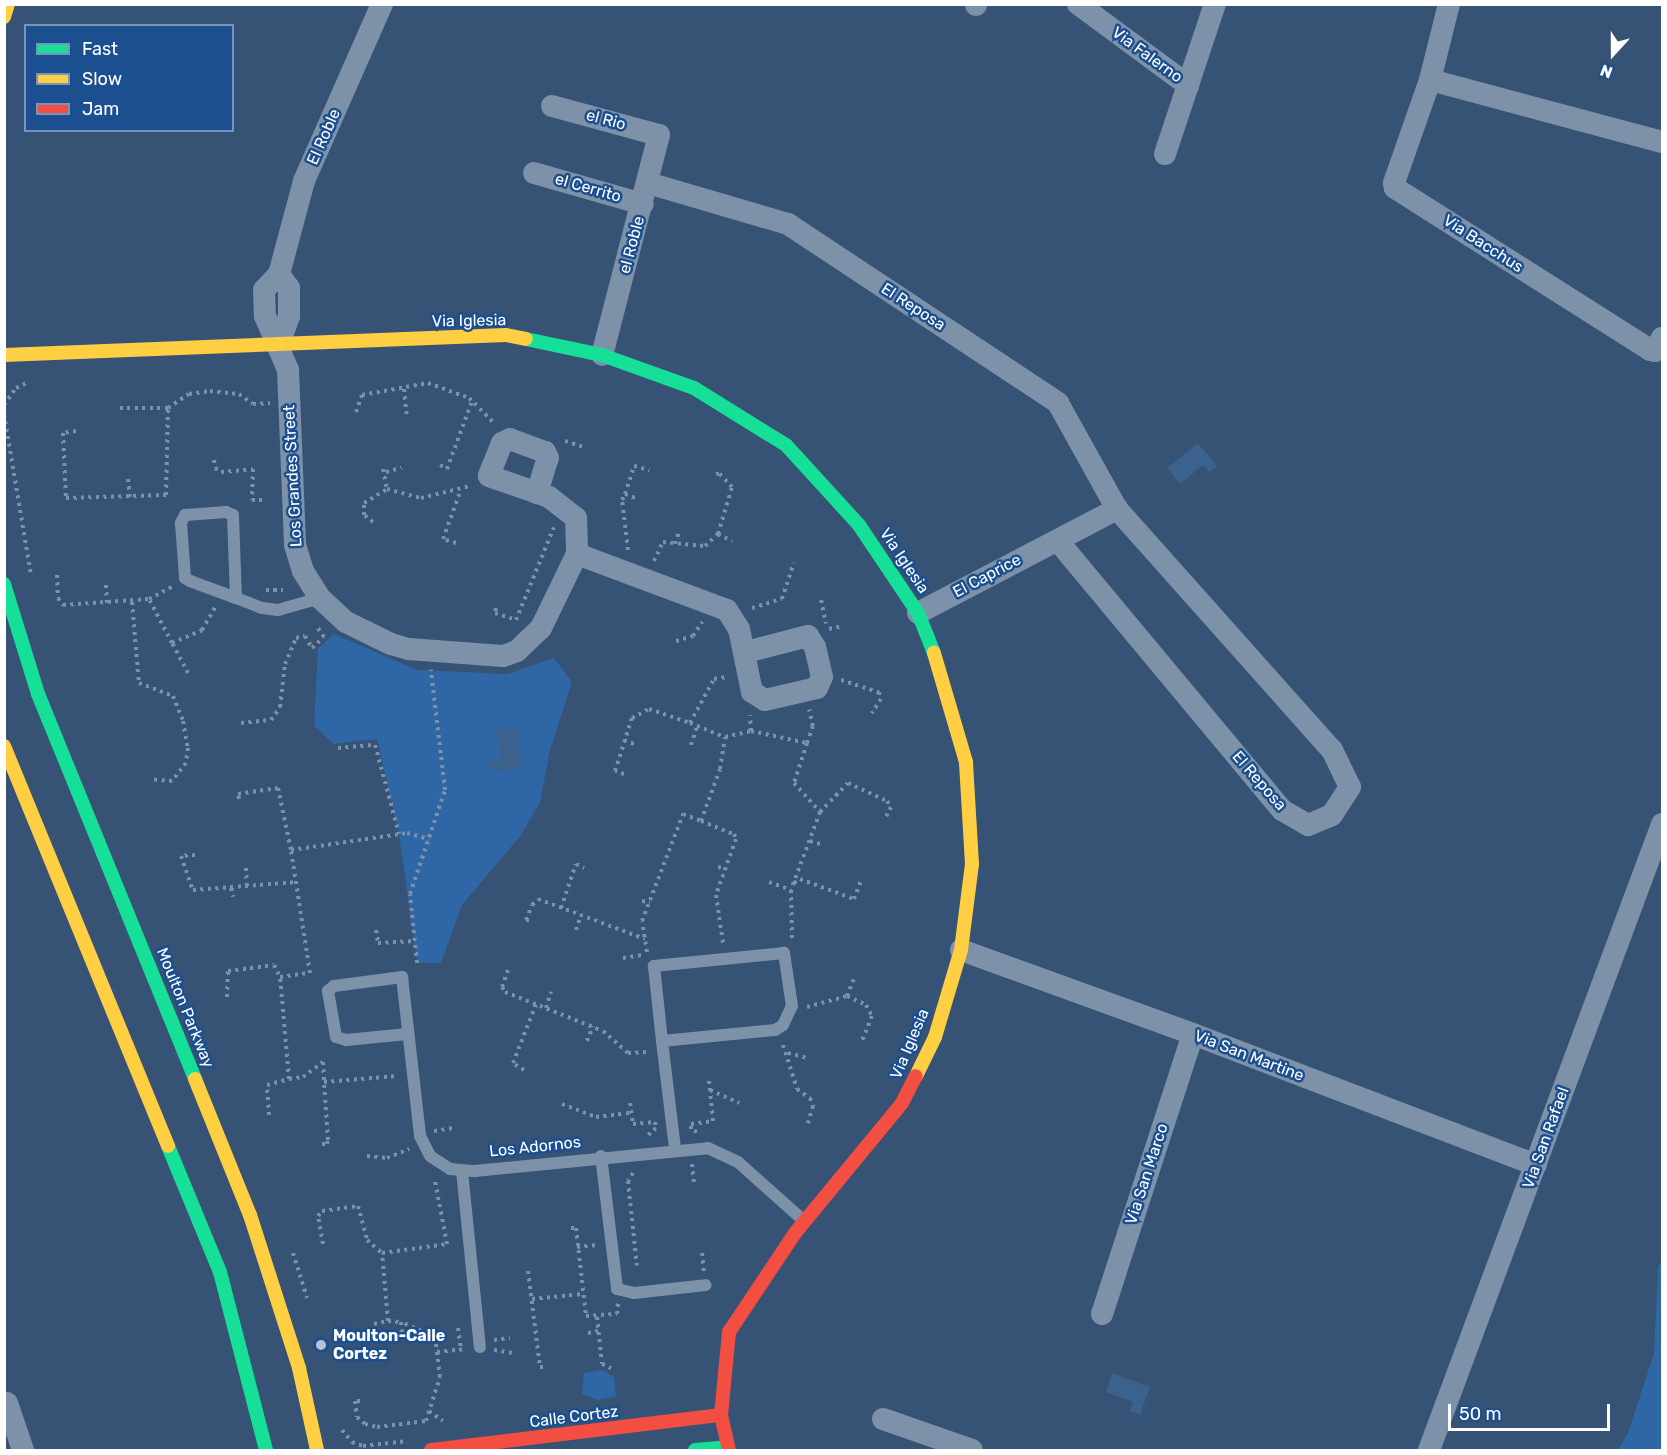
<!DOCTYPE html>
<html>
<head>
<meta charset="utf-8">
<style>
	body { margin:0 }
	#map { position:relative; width:1667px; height:1455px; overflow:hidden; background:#365274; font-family:Rubik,sans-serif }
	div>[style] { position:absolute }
	.green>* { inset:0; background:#2f66a5 }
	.water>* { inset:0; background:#3b618d }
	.path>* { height:4px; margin-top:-2px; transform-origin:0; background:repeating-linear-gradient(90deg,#7d92a8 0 3px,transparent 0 7.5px) }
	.lane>* { height:12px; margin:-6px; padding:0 6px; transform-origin:6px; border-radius:6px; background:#7d92a8 }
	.street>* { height:22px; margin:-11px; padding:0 11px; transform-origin:11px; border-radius:11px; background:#7d92a8 }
	.fast>* { height:14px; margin:-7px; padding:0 7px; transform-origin:7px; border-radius:7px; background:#16e098 }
	.slow>* { height:14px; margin:-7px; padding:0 7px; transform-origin:7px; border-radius:7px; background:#ffcf43 }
	.jam>* { height:14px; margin:-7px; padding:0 7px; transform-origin:7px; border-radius:7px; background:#f24e42 }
	.dots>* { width:16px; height:16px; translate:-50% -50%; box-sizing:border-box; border:3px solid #1b4f8f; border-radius:50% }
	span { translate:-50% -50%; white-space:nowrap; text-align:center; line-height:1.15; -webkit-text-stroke:5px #1b4f8f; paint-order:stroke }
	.street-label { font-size:16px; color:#fff }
	.poi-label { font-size:16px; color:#fff; font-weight:700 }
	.left { translate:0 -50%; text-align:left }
	.frame { position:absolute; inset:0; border:6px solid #fff; pointer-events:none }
	.legend { position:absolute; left:24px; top:24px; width:210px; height:108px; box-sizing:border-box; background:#1b4f8f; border:2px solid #7695bc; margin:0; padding:8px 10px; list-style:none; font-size:18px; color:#fff }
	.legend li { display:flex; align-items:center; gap:12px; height:30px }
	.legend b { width:30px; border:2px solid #7695bc }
	.north { position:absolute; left:1583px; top:24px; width:60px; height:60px; -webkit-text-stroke:4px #1b4f8f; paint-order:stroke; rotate:201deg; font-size:16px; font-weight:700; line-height:24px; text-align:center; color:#fff }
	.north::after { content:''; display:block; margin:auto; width:21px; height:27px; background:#fff; clip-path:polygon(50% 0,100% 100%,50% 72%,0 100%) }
	.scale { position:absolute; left:1448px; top:1404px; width:162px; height:27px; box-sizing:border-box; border:3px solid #fff; border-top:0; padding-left:8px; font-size:18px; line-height:21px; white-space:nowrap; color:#fff; -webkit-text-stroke:4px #1b4f8f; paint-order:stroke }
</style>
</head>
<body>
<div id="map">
	<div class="green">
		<div style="clip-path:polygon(334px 634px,417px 670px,508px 674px,554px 658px,572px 682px,550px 750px,540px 802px,522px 834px,462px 905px,441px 963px,417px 963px,399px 834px,377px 739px,334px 744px,314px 726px,318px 648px)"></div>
		<div style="clip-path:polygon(1662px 1257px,1662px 1450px,1618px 1450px,1628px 1433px,1654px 1353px,1658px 1269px)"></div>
		<div style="clip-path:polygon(602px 1370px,614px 1377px,616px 1397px,597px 1400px,582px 1394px,584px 1373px)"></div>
	</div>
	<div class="water">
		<div style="clip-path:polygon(1198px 443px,1217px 466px,1209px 472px,1203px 465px,1180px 484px,1167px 468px)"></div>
		<div style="clip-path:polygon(517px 727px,522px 768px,492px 771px,490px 760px,500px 759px,497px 729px)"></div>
		<div style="clip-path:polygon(1112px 1373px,1150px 1387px,1140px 1415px,1130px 1411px,1133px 1402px,1106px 1392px)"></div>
	</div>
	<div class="path">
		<div style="left:404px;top:389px;width:27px;rotate:84deg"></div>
		<div style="left:4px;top:405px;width:21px;rotate:-55deg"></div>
		<div style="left:16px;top:388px;width:14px;rotate:-25deg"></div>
		<div style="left:168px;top:408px;width:25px;rotate:-34deg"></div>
		<div style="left:189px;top:394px;width:21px;rotate:-8deg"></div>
		<div style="left:210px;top:391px;width:29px;rotate:6deg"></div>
		<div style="left:239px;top:394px;width:17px;rotate:36deg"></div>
		<div style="left:253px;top:404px;width:17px;rotate:-3deg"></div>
		<div style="left:356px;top:412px;width:18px;rotate:-71deg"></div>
		<div style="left:362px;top:395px;width:67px;rotate:-10.3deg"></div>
		<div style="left:428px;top:383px;width:44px;rotate:20.1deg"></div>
		<div style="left:469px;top:398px;width:37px;rotate:45deg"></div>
		<div style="left:4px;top:414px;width:164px;rotate:80.5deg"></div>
		<div style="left:76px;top:431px;width:13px;rotate:171deg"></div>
		<div style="left:63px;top:433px;width:65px;rotate:87.4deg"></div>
		<div style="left:66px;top:498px;width:100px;rotate:-1.7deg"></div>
		<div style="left:166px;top:495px;width:87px;rotate:-88.7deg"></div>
		<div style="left:168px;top:408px;width:50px;rotate:180deg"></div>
		<div style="left:565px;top:441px;width:22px;rotate:18deg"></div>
		<div style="left:214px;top:460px;width:8px;rotate:83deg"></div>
		<div style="left:215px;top:468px;width:7px;rotate:34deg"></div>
		<div style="left:221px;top:472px;width:32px;rotate:-5deg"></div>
		<div style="left:253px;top:469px;width:31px;rotate:92deg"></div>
		<div style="left:252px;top:500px;width:15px"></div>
		<div style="left:440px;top:465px;width:8px;rotate:30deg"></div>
		<div style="left:447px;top:469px;width:72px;rotate:-69.8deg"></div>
		<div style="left:383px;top:469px;width:20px;rotate:79deg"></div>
		<div style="left:386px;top:472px;width:16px;rotate:-15deg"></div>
		<div style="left:128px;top:479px;width:18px;rotate:84deg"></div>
		<div style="left:625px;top:494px;width:29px;rotate:-72deg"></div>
		<div style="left:634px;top:466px;width:16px;rotate:15deg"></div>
		<div style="left:373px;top:522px;width:11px;rotate:-142deg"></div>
		<div style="left:364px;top:515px;width:12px;rotate:-90deg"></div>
		<div style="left:364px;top:503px;width:27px;rotate:-31deg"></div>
		<div style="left:387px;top:489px;width:35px;rotate:15deg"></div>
		<div style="left:421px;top:498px;width:50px;rotate:-13.8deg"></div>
		<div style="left:718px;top:534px;width:16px;rotate:27deg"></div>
		<div style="left:456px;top:543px;width:14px;rotate:-163deg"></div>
		<div style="left:443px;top:539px;width:50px;rotate:-70.1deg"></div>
		<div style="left:675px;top:544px;width:13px;rotate:-72deg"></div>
		<div style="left:628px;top:550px;width:50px;rotate:-96.8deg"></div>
		<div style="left:622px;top:500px;width:7px;rotate:-63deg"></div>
		<div style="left:625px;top:494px;width:14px;rotate:21deg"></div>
		<div style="left:654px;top:561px;width:21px;rotate:-65deg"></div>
		<div style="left:663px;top:542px;width:42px;rotate:5.4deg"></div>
		<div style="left:705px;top:546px;width:18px;rotate:-43deg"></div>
		<div style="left:718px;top:534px;width:49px;rotate:-73.4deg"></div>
		<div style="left:732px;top:487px;width:19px;rotate:-133deg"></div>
		<div style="left:719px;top:473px;width:7px;rotate:153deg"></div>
		<div style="left:57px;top:575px;width:23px;rotate:88deg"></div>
		<div style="left:58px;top:598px;width:9px;rotate:54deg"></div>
		<div style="left:63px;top:605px;width:86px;rotate:-4deg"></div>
		<div style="left:106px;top:585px;width:18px;rotate:87deg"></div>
		<div style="left:266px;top:590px;width:17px"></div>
		<div style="left:821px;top:600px;width:24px;rotate:78deg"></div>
		<div style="left:132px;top:602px;width:81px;rotate:85.1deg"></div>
		<div style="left:139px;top:683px;width:36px;rotate:21deg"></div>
		<div style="left:173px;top:696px;width:27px;rotate:68deg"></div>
		<div style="left:183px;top:721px;width:27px;rotate:80deg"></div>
		<div style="left:188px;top:748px;width:15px;rotate:98deg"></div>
		<div style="left:186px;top:763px;width:23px;rotate:128deg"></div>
		<div style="left:172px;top:781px;width:21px;rotate:-175deg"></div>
		<div style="left:496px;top:608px;width:5px;rotate:101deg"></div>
		<div style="left:495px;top:613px;width:22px;rotate:18deg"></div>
		<div style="left:516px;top:620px;width:100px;rotate:-67.8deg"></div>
		<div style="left:752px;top:608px;width:31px;rotate:-17deg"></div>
		<div style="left:782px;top:599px;width:38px;rotate:-72deg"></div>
		<div style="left:829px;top:629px;width:14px;rotate:-12deg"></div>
		<div style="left:676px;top:641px;width:18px;rotate:-16deg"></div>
		<div style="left:693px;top:636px;width:17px;rotate:-57deg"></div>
		<div style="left:172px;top:643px;width:50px;rotate:-117.6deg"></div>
		<div style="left:149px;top:599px;width:27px;rotate:-28deg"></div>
		<div style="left:188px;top:673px;width:34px;rotate:-118deg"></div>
		<div style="left:172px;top:643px;width:33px;rotate:-23deg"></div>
		<div style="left:202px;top:630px;width:28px;rotate:-60deg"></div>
		<div style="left:841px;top:680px;width:40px;rotate:18deg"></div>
		<div style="left:879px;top:692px;width:7px;rotate:74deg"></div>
		<div style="left:881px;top:699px;width:17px;rotate:123deg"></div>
		<div style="left:241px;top:723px;width:30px;rotate:-6deg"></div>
		<div style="left:271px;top:720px;width:16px;rotate:-55deg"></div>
		<div style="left:280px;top:707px;width:43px;rotate:-83.4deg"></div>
		<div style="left:285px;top:664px;width:28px;rotate:-67deg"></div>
		<div style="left:296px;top:638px;width:9px;rotate:-13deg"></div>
		<div style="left:305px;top:636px;width:14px;rotate:60deg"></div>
		<div style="left:312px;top:648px;width:16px;rotate:-43deg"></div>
		<div style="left:324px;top:637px;width:11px;rotate:-124deg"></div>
		<div style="left:690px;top:723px;width:38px;rotate:22deg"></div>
		<div style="left:725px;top:737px;width:27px;rotate:-13deg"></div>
		<div style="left:751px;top:731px;width:16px;rotate:-94deg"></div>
		<div style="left:751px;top:731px;width:57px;rotate:12.1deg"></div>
		<div style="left:807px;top:743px;width:42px;rotate:108deg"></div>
		<div style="left:794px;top:783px;width:39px;rotate:48deg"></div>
		<div style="left:820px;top:812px;width:83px;rotate:110.4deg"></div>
		<div style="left:791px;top:890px;width:50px;rotate:88.9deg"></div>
		<div style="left:624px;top:740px;width:14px;rotate:21deg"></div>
		<div style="left:807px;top:743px;width:18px;rotate:-71deg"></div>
		<div style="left:813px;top:726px;width:17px;rotate:-103deg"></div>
		<div style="left:691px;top:745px;width:20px;rotate:-72deg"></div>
		<div style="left:338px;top:748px;width:37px;rotate:-5deg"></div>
		<div style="left:375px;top:745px;width:92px;rotate:74.9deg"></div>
		<div style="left:624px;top:774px;width:9px;rotate:-162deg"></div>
		<div style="left:615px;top:771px;width:56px;rotate:-72.2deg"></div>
		<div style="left:632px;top:718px;width:19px;rotate:-28deg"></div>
		<div style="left:649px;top:709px;width:43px;rotate:18.9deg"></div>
		<div style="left:690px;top:723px;width:50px;rotate:-61.4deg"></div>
		<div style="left:714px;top:679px;width:13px;rotate:-9deg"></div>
		<div style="left:239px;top:799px;width:5px;rotate:-101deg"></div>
		<div style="left:238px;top:794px;width:40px;rotate:-8.5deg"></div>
		<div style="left:278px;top:788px;width:63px;rotate:78.2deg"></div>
		<div style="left:820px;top:812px;width:40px;rotate:-46deg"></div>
		<div style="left:848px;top:783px;width:43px;rotate:24.8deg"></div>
		<div style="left:887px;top:801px;width:7px;rotate:56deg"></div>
		<div style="left:891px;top:807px;width:11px;rotate:117deg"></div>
		<div style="left:701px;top:821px;width:35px;rotate:22deg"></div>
		<div style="left:734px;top:834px;width:5px;rotate:68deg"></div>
		<div style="left:736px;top:839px;width:59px;rotate:109.7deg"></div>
		<div style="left:716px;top:895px;width:49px;rotate:81.7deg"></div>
		<div style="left:810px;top:841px;width:15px;rotate:16deg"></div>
		<div style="left:195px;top:855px;width:14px;rotate:176deg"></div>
		<div style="left:181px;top:856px;width:36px;rotate:71deg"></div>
		<div style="left:193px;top:890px;width:105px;rotate:-4.4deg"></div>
		<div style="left:718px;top:867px;width:8px;rotate:14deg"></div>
		<div style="left:246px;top:868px;width:19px;rotate:87deg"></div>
		<div style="left:769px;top:882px;width:23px;rotate:20deg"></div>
		<div style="left:794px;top:883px;width:7px;rotate:-34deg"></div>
		<div style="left:800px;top:879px;width:58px;rotate:20.3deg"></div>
		<div style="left:854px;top:899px;width:22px;rotate:-69deg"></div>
		<div style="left:231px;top:888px;width:9px;rotate:77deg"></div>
		<div style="left:642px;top:901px;width:8px;rotate:7deg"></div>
		<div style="left:561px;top:908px;width:46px;rotate:-71.2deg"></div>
		<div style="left:576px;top:864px;width:9px;rotate:27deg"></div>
		<div style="left:529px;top:920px;width:3px;rotate:180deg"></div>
		<div style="left:526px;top:920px;width:16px;rotate:-68deg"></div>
		<div style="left:532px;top:905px;width:8px;rotate:-45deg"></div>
		<div style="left:538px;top:899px;width:114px;rotate:20.5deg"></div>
		<div style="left:376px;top:930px;width:13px;rotate:81deg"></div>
		<div style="left:378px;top:943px;width:36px;rotate:-3deg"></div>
		<div style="left:576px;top:930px;width:16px;rotate:-72deg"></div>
		<div style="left:647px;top:952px;width:31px;rotate:-99deg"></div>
		<div style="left:642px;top:921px;width:115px;rotate:-69deg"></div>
		<div style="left:683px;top:814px;width:19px;rotate:21deg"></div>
		<div style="left:701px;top:821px;width:55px;rotate:-69.9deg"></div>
		<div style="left:720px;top:769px;width:32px;rotate:-81deg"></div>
		<div style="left:623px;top:958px;width:20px;rotate:-9deg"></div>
		<div style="left:417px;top:963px;width:69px;rotate:-95.8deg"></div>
		<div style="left:410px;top:894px;width:110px;rotate:-71.4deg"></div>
		<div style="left:445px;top:790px;width:121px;rotate:-96.7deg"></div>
		<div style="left:508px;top:970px;width:18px;rotate:109deg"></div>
		<div style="left:502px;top:987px;width:6px;rotate:59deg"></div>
		<div style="left:505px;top:992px;width:105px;rotate:21.7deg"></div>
		<div style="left:603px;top:1031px;width:33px;rotate:41deg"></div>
		<div style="left:628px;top:1053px;width:20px;rotate:-3deg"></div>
		<div style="left:847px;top:996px;width:21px;rotate:25deg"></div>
		<div style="left:866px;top:1005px;width:13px;rotate:61deg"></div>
		<div style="left:872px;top:1016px;width:29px;rotate:112deg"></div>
		<div style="left:227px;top:997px;width:26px;rotate:-88deg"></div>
		<div style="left:228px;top:971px;width:46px;rotate:-7.4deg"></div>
		<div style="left:274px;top:965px;width:13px;rotate:63deg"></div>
		<div style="left:807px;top:1007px;width:41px;rotate:-15.4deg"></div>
		<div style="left:847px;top:996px;width:22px;rotate:-68deg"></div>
		<div style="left:546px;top:1008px;width:17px;rotate:-73deg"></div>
		<div style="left:587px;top:1041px;width:16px;rotate:-68deg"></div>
		<div style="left:783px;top:1045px;width:46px;rotate:72.3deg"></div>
		<div style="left:797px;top:1089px;width:16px;rotate:35deg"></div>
		<div style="left:810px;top:1098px;width:9px;rotate:69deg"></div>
		<div style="left:813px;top:1106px;width:22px;rotate:106deg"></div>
		<div style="left:788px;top:1053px;width:21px;rotate:14deg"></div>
		<div style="left:524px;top:1070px;width:13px;rotate:-148deg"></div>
		<div style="left:513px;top:1063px;width:63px;rotate:-68.7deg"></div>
		<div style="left:289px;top:1079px;width:14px;rotate:-8deg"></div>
		<div style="left:303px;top:1077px;width:25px;rotate:-37deg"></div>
		<div style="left:323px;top:1062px;width:20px;rotate:87deg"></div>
		<div style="left:324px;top:1082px;width:73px;rotate:-4.7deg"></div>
		<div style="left:710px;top:1090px;width:32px;rotate:24deg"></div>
		<div style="left:630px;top:1103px;width:21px;rotate:82deg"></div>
		<div style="left:633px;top:1124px;width:22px;rotate:-5deg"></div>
		<div style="left:655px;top:1122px;width:6px;rotate:81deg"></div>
		<div style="left:656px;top:1128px;width:12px;rotate:138deg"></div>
		<div style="left:562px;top:1104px;width:36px;rotate:21deg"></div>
		<div style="left:596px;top:1117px;width:35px;rotate:-7deg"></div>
		<div style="left:269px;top:1115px;width:30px;rotate:-94deg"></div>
		<div style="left:267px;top:1085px;width:23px;rotate:-15deg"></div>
		<div style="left:289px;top:1079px;width:102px;rotate:-95deg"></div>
		<div style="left:280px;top:977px;width:30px;rotate:-8deg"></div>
		<div style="left:310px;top:973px;width:124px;rotate:-98.8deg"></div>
		<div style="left:291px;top:850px;width:117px;rotate:-8.3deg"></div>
		<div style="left:407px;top:833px;width:23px;rotate:15deg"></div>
		<div style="left:434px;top:1131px;width:20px;rotate:-9deg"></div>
		<div style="left:697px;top:1132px;width:7px;rotate:-153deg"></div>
		<div style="left:691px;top:1129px;width:5px;rotate:-90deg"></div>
		<div style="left:691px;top:1124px;width:22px;rotate:-8deg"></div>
		<div style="left:713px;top:1121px;width:41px;rotate:-95.6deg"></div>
		<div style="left:322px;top:1144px;width:5px"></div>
		<div style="left:327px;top:1144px;width:4px;rotate:-76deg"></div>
		<div style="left:328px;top:1140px;width:58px;rotate:-93.9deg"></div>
		<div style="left:367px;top:1156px;width:20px;rotate:6deg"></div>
		<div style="left:387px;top:1158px;width:24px;rotate:-22deg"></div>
		<div style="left:692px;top:1164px;width:18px;rotate:84deg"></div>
		<div style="left:633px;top:1173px;width:9px;rotate:122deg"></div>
		<div style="left:628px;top:1181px;width:85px;rotate:84deg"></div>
		<div style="left:571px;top:1228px;width:5px"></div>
		<div style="left:576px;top:1228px;width:89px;rotate:83.5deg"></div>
		<div style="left:586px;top:1316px;width:31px;rotate:-4deg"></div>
		<div style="left:617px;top:1314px;width:11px;rotate:-85deg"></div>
		<div style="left:323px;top:1244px;width:28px;rotate:-100deg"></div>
		<div style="left:318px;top:1216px;width:6px;rotate:-51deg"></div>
		<div style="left:322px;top:1211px;width:36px;rotate:-8deg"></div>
		<div style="left:358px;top:1206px;width:35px;rotate:75deg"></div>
		<div style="left:367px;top:1240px;width:20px;rotate:41deg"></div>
		<div style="left:382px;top:1253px;width:66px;rotate:-7.9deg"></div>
		<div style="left:447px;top:1244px;width:64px;rotate:-100.8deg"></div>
		<div style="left:577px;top:1247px;width:20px;rotate:-6deg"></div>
		<div style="left:293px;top:1253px;width:47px;rotate:72.7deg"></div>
		<div style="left:702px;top:1253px;width:18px;rotate:84deg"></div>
		<div style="left:528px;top:1271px;width:97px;rotate:82.9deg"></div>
		<div style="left:540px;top:1367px;width:3px"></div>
		<div style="left:532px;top:1299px;width:51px;rotate:-5.6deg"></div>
		<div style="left:597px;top:1317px;width:47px;rotate:83.9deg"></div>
		<div style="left:602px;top:1364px;width:10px;rotate:24deg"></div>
		<div style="left:388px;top:1321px;width:13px;rotate:4deg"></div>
		<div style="left:401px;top:1322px;width:13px;rotate:86deg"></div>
		<div style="left:458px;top:1328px;width:21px;rotate:82deg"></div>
		<div style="left:588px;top:1333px;width:11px;rotate:-10deg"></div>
		<div style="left:372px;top:1338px;width:14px;rotate:-82deg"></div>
		<div style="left:374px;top:1324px;width:14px;rotate:-12deg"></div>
		<div style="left:388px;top:1321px;width:68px;rotate:-95deg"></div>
		<div style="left:494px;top:1340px;width:16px;rotate:-7deg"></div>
		<div style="left:494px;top:1350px;width:18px;rotate:9deg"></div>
		<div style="left:437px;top:1352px;width:29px;rotate:-6deg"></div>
		<div style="left:360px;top:1401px;width:5px;rotate:180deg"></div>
		<div style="left:355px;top:1401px;width:16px;rotate:83deg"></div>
		<div style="left:357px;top:1417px;width:11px;rotate:41deg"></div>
		<div style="left:365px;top:1424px;width:12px;rotate:14deg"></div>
		<div style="left:377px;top:1427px;width:49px;rotate:-7deg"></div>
		<div style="left:426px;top:1421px;width:46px;rotate:-72.3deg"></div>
		<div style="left:440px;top:1377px;width:40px;rotate:-97.1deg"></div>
		<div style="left:435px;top:1337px;width:37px;rotate:-156deg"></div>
		<div style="left:429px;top:1411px;width:17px;rotate:36deg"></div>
		<div style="left:342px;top:1430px;width:16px;rotate:50deg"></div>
		<div style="left:352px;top:1442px;width:12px;rotate:20deg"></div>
		<div style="left:363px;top:1446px;width:45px;rotate:-6.3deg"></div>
	</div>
	<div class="lane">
		<div style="left:236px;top:598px;width:83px;rotate:-92.1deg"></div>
		<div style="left:233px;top:515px;width:8px;rotate:-157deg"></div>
		<div style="left:226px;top:512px;width:41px;rotate:175.8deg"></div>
		<div style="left:185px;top:515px;width:9px;rotate:117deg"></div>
		<div style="left:181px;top:523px;width:55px;rotate:85.8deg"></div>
		<div style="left:185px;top:578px;width:6px;rotate:31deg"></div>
		<div style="left:190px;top:581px;width:49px;rotate:20.3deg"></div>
		<div style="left:236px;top:598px;width:28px;rotate:21deg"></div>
		<div style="left:262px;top:608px;width:16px;rotate:7deg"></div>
		<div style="left:278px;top:610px;width:44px;rotate:-15.9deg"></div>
		<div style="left:407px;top:1034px;width:61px;rotate:174.4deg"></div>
		<div style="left:346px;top:1040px;width:10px;rotate:-163deg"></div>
		<div style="left:336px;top:1037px;width:47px;rotate:-99.9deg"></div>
		<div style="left:328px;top:991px;width:8px;rotate:-40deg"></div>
		<div style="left:334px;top:986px;width:69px;rotate:-7.5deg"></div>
		<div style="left:402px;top:977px;width:160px;rotate:83.5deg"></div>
		<div style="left:420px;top:1136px;width:22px;rotate:63deg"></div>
		<div style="left:430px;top:1156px;width:24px;rotate:33deg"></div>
		<div style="left:450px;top:1169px;width:25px;rotate:5deg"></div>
		<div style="left:475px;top:1171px;width:234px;rotate:-5.6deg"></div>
		<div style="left:708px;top:1148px;width:33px;rotate:25deg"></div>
		<div style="left:738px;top:1162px;width:89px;rotate:41.8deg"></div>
		<div style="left:662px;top:1041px;width:114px;rotate:-5.6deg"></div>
		<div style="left:775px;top:1030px;width:9px;rotate:-32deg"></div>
		<div style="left:783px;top:1025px;width:21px;rotate:-65deg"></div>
		<div style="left:792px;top:1006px;width:54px;rotate:-98.6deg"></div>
		<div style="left:784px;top:953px;width:131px;rotate:174.3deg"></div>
		<div style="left:654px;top:966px;width:75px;rotate:83.9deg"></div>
		<div style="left:662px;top:1041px;width:108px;rotate:83.1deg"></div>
		<div style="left:601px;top:1156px;width:134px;rotate:83.1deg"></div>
		<div style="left:617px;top:1289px;width:17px;rotate:13deg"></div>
		<div style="left:634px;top:1293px;width:72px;rotate:-6.3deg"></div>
		<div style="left:462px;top:1171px;width:177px;rotate:84.2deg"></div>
	</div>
	<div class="street">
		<div style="left:382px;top:4px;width:193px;rotate:113.8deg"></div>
		<div style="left:304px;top:181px;width:96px;rotate:105deg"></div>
		<div style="left:279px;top:274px;width:22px;rotate:133deg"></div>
		<div style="left:264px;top:290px;width:26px;rotate:88deg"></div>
		<div style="left:265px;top:316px;width:59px;rotate:66.9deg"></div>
		<div style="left:288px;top:370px;width:175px;rotate:87.7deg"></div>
		<div style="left:295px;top:545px;width:27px;rotate:73deg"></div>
		<div style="left:303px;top:571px;width:32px;rotate:58deg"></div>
		<div style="left:320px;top:598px;width:35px;rotate:43deg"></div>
		<div style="left:346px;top:622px;width:50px;rotate:26.1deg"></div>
		<div style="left:391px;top:644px;width:19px;rotate:16deg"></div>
		<div style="left:409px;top:649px;width:94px;rotate:4.3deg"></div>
		<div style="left:503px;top:656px;width:15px;rotate:-20deg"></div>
		<div style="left:517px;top:651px;width:33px;rotate:-44deg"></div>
		<div style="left:541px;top:628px;width:82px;rotate:-64.1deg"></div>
		<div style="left:1078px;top:4px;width:137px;rotate:36.4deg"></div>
		<div style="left:976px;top:5px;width:1px;rotate:-90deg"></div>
		<div style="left:1430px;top:80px;width:78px;rotate:-76deg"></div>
		<div style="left:552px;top:106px;width:111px;rotate:15.2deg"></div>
		<div style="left:659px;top:135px;width:227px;rotate:104.5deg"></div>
		<div style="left:1662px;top:142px;width:240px;rotate:-165deg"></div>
		<div style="left:1430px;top:80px;width:109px;rotate:109.3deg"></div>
		<div style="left:1394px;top:183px;width:5px;rotate:79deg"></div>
		<div style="left:1395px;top:188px;width:302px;rotate:32.4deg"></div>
		<div style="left:1650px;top:350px;width:5px;rotate:11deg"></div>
		<div style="left:1655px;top:351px;width:15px;rotate:-62deg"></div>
		<div style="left:1165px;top:154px;width:158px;rotate:-71.6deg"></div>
		<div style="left:534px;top:173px;width:113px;rotate:15.9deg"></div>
		<div style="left:648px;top:183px;width:146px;rotate:16.3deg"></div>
		<div style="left:788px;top:224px;width:324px;rotate:33.5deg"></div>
		<div style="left:1058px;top:403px;width:121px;rotate:60.9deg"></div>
		<div style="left:1117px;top:509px;width:323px;rotate:48.3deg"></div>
		<div style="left:1332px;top:750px;width:41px;rotate:64.1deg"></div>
		<div style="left:1350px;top:787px;width:33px;rotate:123deg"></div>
		<div style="left:1332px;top:815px;width:26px;rotate:157deg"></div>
		<div style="left:1308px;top:825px;width:30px;rotate:-150deg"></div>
		<div style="left:1282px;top:810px;width:351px;rotate:-129.8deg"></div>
		<div style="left:279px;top:344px;width:30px;rotate:-70deg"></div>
		<div style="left:289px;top:316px;width:28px;rotate:-90deg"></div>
		<div style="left:289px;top:288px;width:17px;rotate:-126deg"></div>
		<div style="left:537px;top:493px;width:37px;rotate:-73deg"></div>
		<div style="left:548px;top:458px;width:7px;rotate:-117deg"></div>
		<div style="left:545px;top:452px;width:37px;rotate:-160deg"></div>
		<div style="left:510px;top:439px;width:9px;rotate:153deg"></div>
		<div style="left:502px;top:443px;width:35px;rotate:112deg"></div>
		<div style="left:489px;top:476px;width:64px;rotate:19.3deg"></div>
		<div style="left:549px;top:497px;width:34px;rotate:38deg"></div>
		<div style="left:576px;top:518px;width:36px;rotate:88deg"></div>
		<div style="left:577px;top:554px;width:160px;rotate:20.5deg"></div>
		<div style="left:727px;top:610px;width:22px;rotate:58deg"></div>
		<div style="left:739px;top:629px;width:64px;rotate:78.3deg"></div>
		<div style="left:752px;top:692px;width:15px;rotate:32deg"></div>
		<div style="left:765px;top:700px;width:53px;rotate:-13deg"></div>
		<div style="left:817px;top:688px;width:12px;rotate:-66deg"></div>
		<div style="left:822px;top:677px;width:31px;rotate:-103deg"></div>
		<div style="left:815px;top:647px;width:13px;rotate:-122deg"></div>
		<div style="left:808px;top:636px;width:64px;rotate:165.5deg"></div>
		<div style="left:918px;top:613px;width:225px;rotate:-27.6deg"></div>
		<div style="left:961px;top:950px;width:247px;rotate:19.9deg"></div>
		<div style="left:1193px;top:1034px;width:367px;rotate:20.9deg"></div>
		<div style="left:1102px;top:1314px;width:294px;rotate:-72deg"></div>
		<div style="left:7px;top:1403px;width:50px;rotate:71.2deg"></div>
		<div style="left:883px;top:1419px;width:94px;rotate:19.2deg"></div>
		<div style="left:1429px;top:1450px;width:668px;rotate:-69.58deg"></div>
	</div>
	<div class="fast">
		<div style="left:526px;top:339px;width:78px;rotate:11.9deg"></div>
		<div style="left:602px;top:355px;width:98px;rotate:19.7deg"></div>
		<div style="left:694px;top:388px;width:108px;rotate:31.8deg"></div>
		<div style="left:786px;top:445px;width:108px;rotate:47.6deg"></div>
		<div style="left:859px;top:525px;width:106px;rotate:56.2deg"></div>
		<div style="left:918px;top:613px;width:43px;rotate:68.2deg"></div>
		<div style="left:4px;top:584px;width:115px;rotate:72.8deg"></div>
		<div style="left:38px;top:694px;width:416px;rotate:67.8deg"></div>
		<div style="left:168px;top:1146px;width:136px;rotate:67.6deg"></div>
		<div style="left:220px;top:1272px;width:184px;rotate:75.5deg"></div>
		<div style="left:695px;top:1450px;width:33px;rotate:-5deg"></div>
	</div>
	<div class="slow">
		<div style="left:4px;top:17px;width:14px;rotate:-73deg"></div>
		<div style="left:4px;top:355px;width:502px;rotate:-2.28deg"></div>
		<div style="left:506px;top:335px;width:20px;rotate:11deg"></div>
		<div style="left:4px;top:746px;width:432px;rotate:67.7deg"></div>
		<div style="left:916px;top:1076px;width:43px;rotate:-64deg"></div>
		<div style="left:935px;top:1037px;width:91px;rotate:-73.4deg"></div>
		<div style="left:961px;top:950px;width:87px;rotate:-82.7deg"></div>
		<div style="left:972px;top:864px;width:102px;rotate:-93.4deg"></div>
		<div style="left:966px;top:762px;width:114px;rotate:-106.4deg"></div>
		<div style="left:195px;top:1079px;width:147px;rotate:68deg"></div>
		<div style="left:250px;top:1215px;width:161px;rotate:72.2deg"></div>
		<div style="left:299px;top:1368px;width:84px;rotate:77.6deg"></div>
	</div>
	<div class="jam">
		<div style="left:431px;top:1450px;width:292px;rotate:-6.9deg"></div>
		<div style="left:729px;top:1450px;width:36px;rotate:-103deg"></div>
		<div style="left:721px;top:1415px;width:83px;rotate:-84.5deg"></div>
		<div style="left:729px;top:1332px;width:119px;rotate:-56.3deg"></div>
		<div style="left:795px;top:1233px;width:168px;rotate:-50.5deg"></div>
		<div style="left:902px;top:1103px;width:30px;rotate:-63deg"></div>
	</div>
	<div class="dots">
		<div style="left:321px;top:1345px;background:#b9c2ce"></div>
	</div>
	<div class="street-label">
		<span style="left:1147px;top:55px;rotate:36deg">Via Falerno</span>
		<span style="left:606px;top:120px;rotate:15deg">el Rio</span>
		<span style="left:324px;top:137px;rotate:-66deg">El Roble</span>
		<span style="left:588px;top:188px;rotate:16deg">el Cerrito</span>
		<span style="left:1483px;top:244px;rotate:33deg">Via Bacchus</span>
		<span style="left:632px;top:245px;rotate:-75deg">el Roble</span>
		<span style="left:913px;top:307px;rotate:33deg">El Reposa</span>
		<span style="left:469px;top:321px;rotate:-1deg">Via Iglesia</span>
		<span style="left:293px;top:476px;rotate:-93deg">Los Grandes Street</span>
		<span style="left:904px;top:561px;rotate:56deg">Via Iglesia</span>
		<span style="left:987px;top:576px;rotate:-28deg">El Caprice</span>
		<span style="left:1259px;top:781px;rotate:49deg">El Reposa</span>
		<span style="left:185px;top:1008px;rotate:68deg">Moulton Parkway</span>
		<span style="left:910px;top:1044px;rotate:-67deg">Via Iglesia</span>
		<span style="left:1249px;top:1056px;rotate:21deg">Via San Martine</span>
		<span style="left:1546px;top:1138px;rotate:-70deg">Via San Rafael</span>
		<span style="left:535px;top:1147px;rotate:-6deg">Los Adornos</span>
		<span style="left:1147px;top:1174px;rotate:-72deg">Via San Marco</span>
		<span style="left:574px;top:1417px;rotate:-7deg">Calle Cortez</span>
	</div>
	<div class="poi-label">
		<span class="left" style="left:333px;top:1345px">Moulton-Calle<br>Cortez</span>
	</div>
	<div class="frame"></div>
	<ul class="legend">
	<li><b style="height:8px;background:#16e098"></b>Fast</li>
	<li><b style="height:8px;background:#ffcf43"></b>Slow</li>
	<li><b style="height:8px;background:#f24e42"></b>Jam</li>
	</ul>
	<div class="north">N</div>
	<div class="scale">50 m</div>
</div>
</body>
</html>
